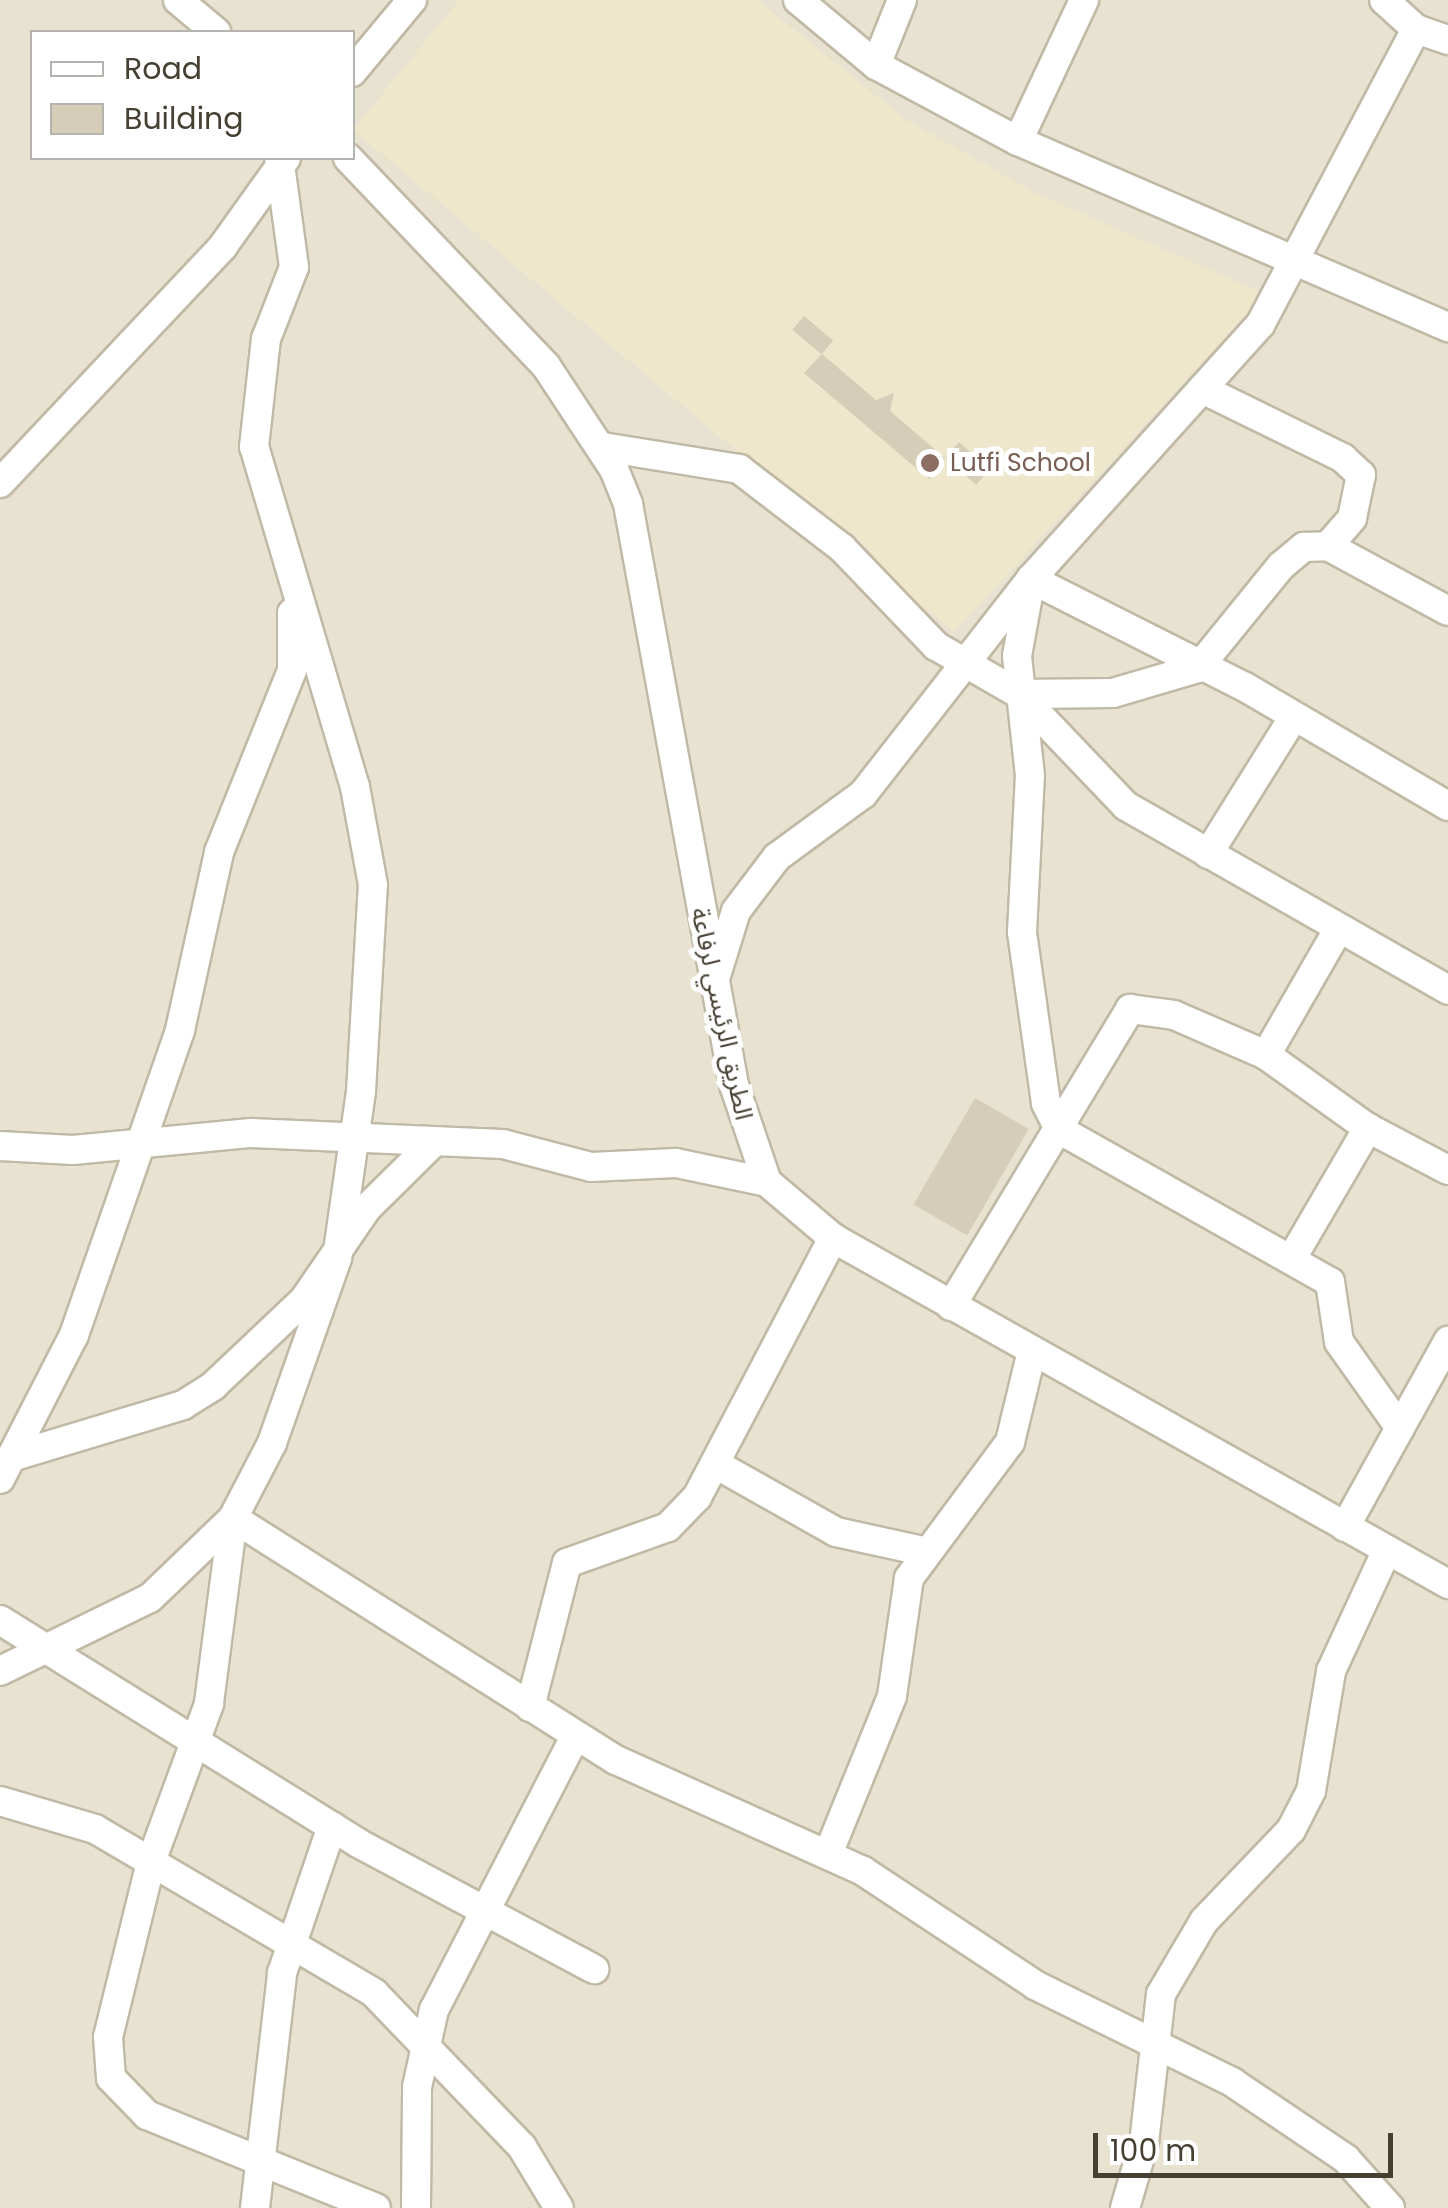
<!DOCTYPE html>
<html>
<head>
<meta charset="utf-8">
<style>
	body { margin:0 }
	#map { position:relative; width:1448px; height:2208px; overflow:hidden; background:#f3f0e3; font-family:Poppins,"Noto Sans Arabic",sans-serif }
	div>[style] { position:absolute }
	.residential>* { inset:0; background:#e8e3d1 }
	.education>* { inset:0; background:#eee7cc }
	.building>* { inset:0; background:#d6cdb8; transform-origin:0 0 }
	.roads { filter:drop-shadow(2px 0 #c0b9a5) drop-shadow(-2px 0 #c0b9a5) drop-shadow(0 2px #c0b9a5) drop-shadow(0 -2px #c0b9a5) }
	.minor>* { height:28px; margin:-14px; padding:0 14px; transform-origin:14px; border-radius:14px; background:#fff }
	.dots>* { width:28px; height:28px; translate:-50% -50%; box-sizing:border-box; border:5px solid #fff; border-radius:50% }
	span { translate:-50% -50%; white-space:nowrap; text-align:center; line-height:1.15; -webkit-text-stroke:10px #fff; paint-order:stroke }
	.education-label { font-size:25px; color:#785e54 }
	.left { translate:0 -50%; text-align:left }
	.street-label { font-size:25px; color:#464033 }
	.legend { position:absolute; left:30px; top:30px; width:325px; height:130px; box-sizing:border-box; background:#fff; border:2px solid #b5b3ad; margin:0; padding:12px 18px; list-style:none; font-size:30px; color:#464033 }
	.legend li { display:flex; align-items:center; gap:20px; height:50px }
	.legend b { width:50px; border:2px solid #b5b3ad }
	.scale { position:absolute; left:1093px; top:2133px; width:300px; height:45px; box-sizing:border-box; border:5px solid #464033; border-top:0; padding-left:12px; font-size:30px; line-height:35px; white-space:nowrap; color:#464033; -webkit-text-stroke:8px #fff; paint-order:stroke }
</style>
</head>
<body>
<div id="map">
	<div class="residential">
		<div style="clip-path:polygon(evenodd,0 0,1448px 0,1448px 2208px,0 2208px,0 0,32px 32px,352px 32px,352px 158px,32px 158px,32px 32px)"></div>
	</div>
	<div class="education">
		<div style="clip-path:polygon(459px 0,757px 0,908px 121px,1033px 192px,1265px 294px,954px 632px,353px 130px)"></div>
	</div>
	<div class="building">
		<div style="left:804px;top:316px;width:38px;height:18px;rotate:40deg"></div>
		<div style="clip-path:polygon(822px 354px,876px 400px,894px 393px,890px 411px,945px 458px,929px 479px,804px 373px)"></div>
		<div style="left:959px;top:442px;width:41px;height:21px;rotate:41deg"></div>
		<div style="left:975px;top:1098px;width:62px;height:123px;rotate:30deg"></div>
	</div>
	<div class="roads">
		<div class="minor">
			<div style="left:178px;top:0;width:50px;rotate:40.1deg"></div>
			<div style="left:798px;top:0;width:102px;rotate:39.8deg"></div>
			<div style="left:876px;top:65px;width:161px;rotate:28.2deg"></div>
			<div style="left:1018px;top:141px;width:469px;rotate:23.4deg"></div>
			<div style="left:1416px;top:29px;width:34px;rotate:19deg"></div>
			<div style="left:876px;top:65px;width:70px;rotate:-68.2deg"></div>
			<div style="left:352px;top:72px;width:94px;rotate:-50.2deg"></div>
			<div style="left:1018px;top:141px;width:156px;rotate:-64.9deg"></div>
			<div style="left:348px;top:158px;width:287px;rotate:46.4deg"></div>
			<div style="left:546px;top:366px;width:123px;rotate:56.6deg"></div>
			<div style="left:614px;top:469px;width:38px;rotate:68deg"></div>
			<div style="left:628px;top:504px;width:591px;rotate:79.66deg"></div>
			<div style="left:734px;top:1085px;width:102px;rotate:71.2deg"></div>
			<div style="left:767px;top:1182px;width:87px;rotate:40.3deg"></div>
			<div style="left:833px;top:1238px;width:706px;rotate:29.36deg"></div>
			<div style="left:603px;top:447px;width:138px;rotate:9.2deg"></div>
			<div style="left:739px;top:469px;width:130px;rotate:37.5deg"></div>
			<div style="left:842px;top:548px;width:136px;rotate:46.2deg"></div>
			<div style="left:936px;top:646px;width:96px;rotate:30deg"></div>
			<div style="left:1019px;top:694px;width:155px;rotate:46.3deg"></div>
			<div style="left:1126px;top:806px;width:371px;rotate:29.7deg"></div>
			<div style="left:0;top:483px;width:325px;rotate:-46.7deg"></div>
			<div style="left:223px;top:246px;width:108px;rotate:-54.4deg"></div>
			<div style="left:1328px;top:546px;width:136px;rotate:28.4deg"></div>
			<div style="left:1019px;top:694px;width:94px;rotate:-0.6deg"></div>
			<div style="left:1113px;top:693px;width:89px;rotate:-16.4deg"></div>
			<div style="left:1198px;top:668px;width:132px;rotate:-50.9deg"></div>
			<div style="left:1281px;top:566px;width:30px;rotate:-40deg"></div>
			<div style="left:1304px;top:547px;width:24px;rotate:-2deg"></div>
			<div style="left:1328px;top:546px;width:37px;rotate:-49deg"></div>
			<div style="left:1352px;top:518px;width:44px;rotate:-78.2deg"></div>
			<div style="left:1361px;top:475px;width:25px;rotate:-137deg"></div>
			<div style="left:1343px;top:458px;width:157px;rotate:-153.9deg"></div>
			<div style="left:1208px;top:854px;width:160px;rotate:-58deg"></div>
			<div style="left:714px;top:982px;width:74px;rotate:-72.8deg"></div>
			<div style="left:736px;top:911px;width:68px;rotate:-52.8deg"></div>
			<div style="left:777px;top:857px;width:107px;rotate:-36.2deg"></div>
			<div style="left:863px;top:794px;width:273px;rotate:-52deg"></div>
			<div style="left:1031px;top:579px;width:342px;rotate:-48deg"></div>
			<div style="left:1260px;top:325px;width:335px;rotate:-62.2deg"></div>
			<div style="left:1416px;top:29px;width:43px;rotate:-137.8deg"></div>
			<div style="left:1266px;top:1055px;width:146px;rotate:-60.1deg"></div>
			<div style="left:0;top:1146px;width:73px;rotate:3.1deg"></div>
			<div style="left:73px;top:1150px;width:179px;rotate:-5.5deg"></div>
			<div style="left:251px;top:1133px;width:252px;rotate:2.5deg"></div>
			<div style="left:503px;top:1144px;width:91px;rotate:14.6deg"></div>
			<div style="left:591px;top:1167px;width:85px;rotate:-2.7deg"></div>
			<div style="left:676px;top:1163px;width:93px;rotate:11.8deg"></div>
			<div style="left:1292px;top:1258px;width:151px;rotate:-59.7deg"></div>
			<div style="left:951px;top:1306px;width:347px;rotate:-58.9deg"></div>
			<div style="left:1130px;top:1009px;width:44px;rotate:7.8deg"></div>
			<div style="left:1174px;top:1015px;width:100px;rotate:23.5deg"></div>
			<div style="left:1266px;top:1055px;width:125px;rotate:35.6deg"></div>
			<div style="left:1368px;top:1128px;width:90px;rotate:27.7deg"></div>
			<div style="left:1400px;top:1428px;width:105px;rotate:-125.3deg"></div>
			<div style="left:1339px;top:1342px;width:61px;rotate:-98.5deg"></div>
			<div style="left:1330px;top:1282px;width:311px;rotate:-150.6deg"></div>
			<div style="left:1059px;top:1129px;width:29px;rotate:-117deg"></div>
			<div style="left:1046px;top:1103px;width:173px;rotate:-98deg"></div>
			<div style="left:1022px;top:932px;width:156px;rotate:-87.1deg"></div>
			<div style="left:1030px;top:776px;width:121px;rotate:-96.2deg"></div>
			<div style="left:1017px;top:656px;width:78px;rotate:-79.7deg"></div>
			<div style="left:1031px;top:579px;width:240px;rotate:26.8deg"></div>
			<div style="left:1245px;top:687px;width:235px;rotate:30.4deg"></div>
			<div style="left:11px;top:1457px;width:180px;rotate:-16.8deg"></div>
			<div style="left:183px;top:1405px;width:36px;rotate:-32deg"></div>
			<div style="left:213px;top:1386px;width:125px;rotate:-43.4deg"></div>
			<div style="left:304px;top:1300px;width:112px;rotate:-55.6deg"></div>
			<div style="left:367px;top:1208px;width:91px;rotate:-44.6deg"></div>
			<div style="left:719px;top:1466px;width:134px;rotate:29.4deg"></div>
			<div style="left:836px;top:1532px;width:89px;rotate:12.3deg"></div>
			<div style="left:0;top:1479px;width:162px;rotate:-62.8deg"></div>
			<div style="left:74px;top:1335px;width:323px;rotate:-70.8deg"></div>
			<div style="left:180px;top:1030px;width:182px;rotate:-77.6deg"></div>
			<div style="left:219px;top:852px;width:196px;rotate:-68.1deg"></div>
			<div style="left:292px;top:670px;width:57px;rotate:-90deg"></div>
			<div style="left:233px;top:1518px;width:453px;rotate:32.3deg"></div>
			<div style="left:616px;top:1760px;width:271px;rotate:24.2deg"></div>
			<div style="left:863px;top:1871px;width:206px;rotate:33.5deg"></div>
			<div style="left:1035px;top:1985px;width:220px;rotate:26.2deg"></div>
			<div style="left:1232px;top:2082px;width:138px;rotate:34deg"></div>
			<div style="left:1346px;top:2159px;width:66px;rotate:48.1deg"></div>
			<div style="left:233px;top:1518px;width:188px;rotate:97.4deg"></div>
			<div style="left:209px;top:1704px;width:168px;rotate:110.2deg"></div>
			<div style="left:151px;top:1862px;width:180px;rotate:103.8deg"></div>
			<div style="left:108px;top:2037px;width:41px;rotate:85.8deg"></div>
			<div style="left:111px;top:2078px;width:52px;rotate:45.8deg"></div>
			<div style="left:147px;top:2115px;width:247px;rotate:22.1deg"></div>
			<div style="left:1345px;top:1527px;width:213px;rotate:-61deg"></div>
			<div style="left:0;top:1620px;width:422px;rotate:31.9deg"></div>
			<div style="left:358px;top:1843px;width:268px;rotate:28.1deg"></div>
			<div style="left:0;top:1671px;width:167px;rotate:-26deg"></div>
			<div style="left:150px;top:1598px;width:115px;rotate:-43.9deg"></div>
			<div style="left:233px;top:1518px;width:85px;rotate:-62.5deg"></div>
			<div style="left:272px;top:1443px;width:196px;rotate:-70.6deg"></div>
			<div style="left:337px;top:1258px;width:169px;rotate:-81.8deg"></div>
			<div style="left:361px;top:1091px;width:206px;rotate:-86.7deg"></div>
			<div style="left:373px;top:885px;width:100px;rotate:-100.4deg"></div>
			<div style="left:355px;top:787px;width:355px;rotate:-106.5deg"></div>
			<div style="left:254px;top:447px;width:109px;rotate:-83.7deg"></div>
			<div style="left:266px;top:339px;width:77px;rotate:-68.7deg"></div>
			<div style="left:294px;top:267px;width:110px;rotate:-97.8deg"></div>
			<div style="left:530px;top:1707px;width:149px;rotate:-75.6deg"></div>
			<div style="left:567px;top:1563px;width:107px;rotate:-19.6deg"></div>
			<div style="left:668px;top:1527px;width:42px;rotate:-46deg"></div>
			<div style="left:697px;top:1497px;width:293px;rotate:-62.3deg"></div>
			<div style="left:0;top:1801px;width:99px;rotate:16.4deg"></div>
			<div style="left:95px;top:1829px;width:324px;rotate:30.4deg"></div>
			<div style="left:374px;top:1993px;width:214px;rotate:46.1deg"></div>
			<div style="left:522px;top:2147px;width:71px;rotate:58.8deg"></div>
			<div style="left:828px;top:1854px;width:170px;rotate:-67.9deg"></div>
			<div style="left:892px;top:1696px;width:119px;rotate:-81.8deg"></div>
			<div style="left:909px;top:1578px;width:169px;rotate:-53.4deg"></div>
			<div style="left:1010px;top:1442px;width:94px;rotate:-76.4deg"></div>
			<div style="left:255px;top:2208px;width:237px;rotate:-83.4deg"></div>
			<div style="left:282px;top:1973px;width:155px;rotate:-71.2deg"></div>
			<div style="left:416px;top:2208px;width:121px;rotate:-89.5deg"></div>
			<div style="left:417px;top:2087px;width:79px;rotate:-77.6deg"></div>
			<div style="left:434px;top:2010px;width:307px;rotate:-62.7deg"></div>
			<div style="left:1125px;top:2208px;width:68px;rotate:-73.7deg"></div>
			<div style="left:1144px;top:2143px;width:150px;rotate:-83.5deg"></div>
			<div style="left:1161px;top:1994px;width:85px;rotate:-59.5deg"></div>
			<div style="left:1204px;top:1921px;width:126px;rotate:-46.3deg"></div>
			<div style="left:1291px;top:1830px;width:44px;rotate:-62.9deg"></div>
			<div style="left:1311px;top:1791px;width:122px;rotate:-80.5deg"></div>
			<div style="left:1331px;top:1671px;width:133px;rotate:-65.2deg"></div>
		</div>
	</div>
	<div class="dots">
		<div style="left:930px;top:463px;background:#8d6e63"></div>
	</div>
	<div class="education-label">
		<span class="left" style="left:950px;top:463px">Lutfi School</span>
	</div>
	<div class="street-label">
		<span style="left:721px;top:1014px;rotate:78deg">الطريق الرئيسي لرفاعة</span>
	</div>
	<ul class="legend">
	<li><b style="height:12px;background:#fff"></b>Road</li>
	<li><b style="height:28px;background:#d6cdb8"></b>Building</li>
	</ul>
	<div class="scale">100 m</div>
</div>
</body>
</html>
